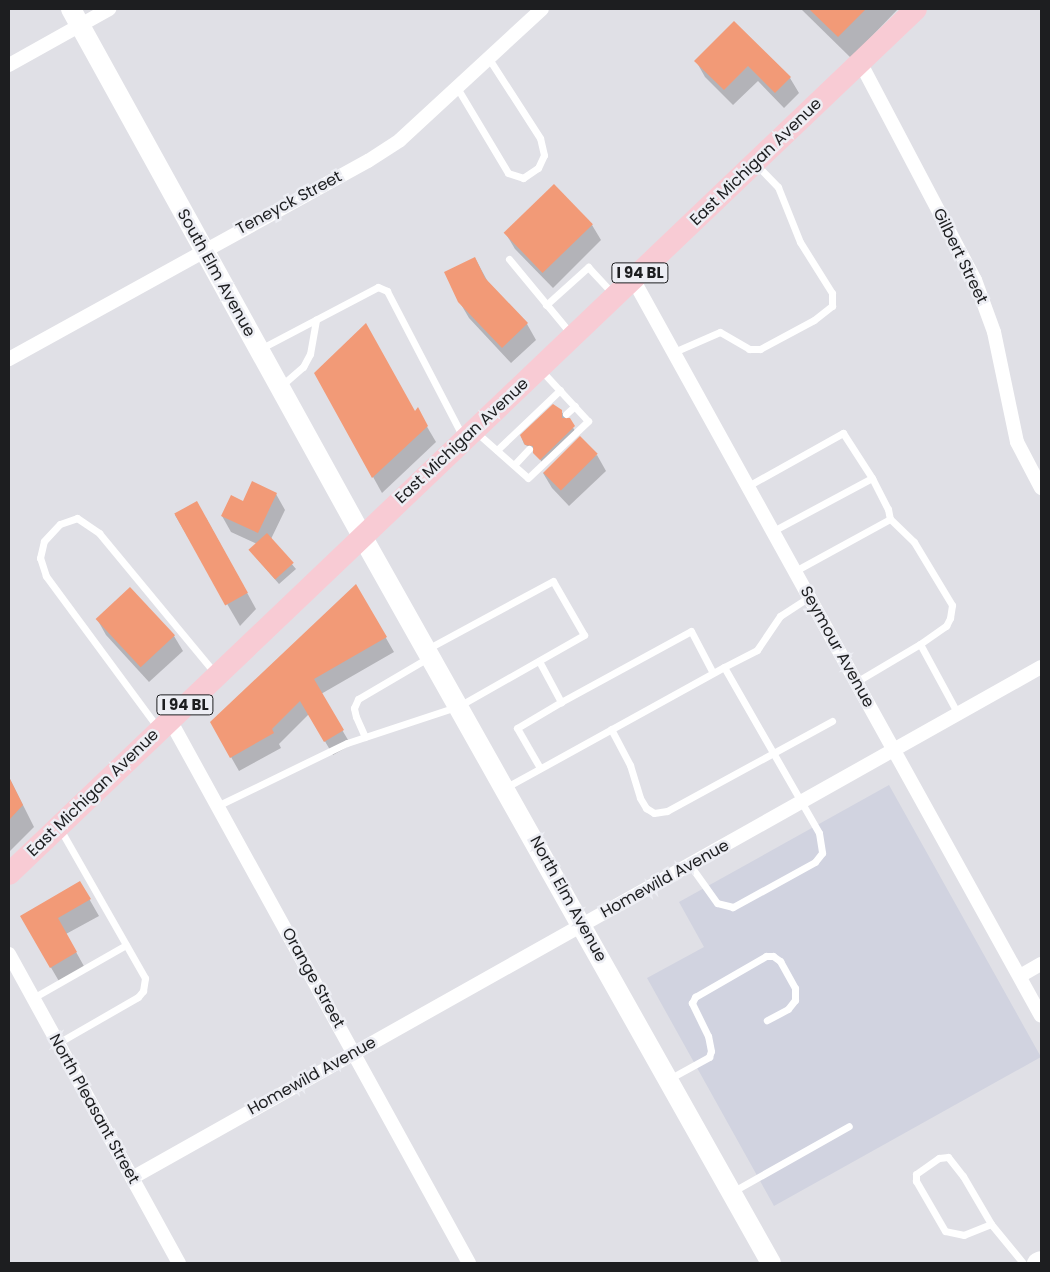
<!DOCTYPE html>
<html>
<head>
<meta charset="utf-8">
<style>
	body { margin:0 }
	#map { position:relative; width:1050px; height:1272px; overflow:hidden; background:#e0e0e6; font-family:Poppins,sans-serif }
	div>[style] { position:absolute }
	.built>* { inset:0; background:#d1d3e0 }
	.shadow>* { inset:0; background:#0003 }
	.building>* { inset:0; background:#f29a77; transform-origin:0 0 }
	.lane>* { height:7px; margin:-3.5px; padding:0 3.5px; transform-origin:3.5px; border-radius:3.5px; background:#fff }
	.street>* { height:14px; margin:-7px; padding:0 7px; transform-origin:7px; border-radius:7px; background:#fff }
	.secondary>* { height:20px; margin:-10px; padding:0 10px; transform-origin:10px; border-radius:10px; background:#fff }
	.primary>* { height:22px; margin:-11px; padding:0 11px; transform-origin:11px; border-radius:11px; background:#f8cbd4 }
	span { translate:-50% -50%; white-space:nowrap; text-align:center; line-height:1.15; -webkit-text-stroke:5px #edeef4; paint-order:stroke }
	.shield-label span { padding:1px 4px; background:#edeef4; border:1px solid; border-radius:4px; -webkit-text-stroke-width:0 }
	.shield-label { font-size:15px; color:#1d1e20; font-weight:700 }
	.street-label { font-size:16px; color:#1d1e20 }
	.frame { position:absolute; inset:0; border:10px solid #1d1e20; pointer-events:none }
</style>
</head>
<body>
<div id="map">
	<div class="built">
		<div style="clip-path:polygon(889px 785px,1041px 1057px,774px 1206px,647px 978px,704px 947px,679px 902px)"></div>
	</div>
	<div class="shadow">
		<div style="clip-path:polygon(801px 9px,898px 9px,851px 58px)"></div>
		<div style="clip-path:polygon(734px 23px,790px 78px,799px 93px,784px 108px,758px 81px,733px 105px,705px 77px,696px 61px)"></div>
		<div style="clip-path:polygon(592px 225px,601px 240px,553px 288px,515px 249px,506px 234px)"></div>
		<div style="clip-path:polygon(475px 258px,488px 282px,527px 324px,536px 340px,511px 363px,469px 318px,459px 301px)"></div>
		<div style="clip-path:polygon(315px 373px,415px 413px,426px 425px,436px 442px,382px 493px)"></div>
		<div style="clip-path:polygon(561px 411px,576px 432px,543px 464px,534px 450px,524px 444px,521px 436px)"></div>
		<div style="clip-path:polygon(597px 455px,606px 471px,569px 506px,552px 488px,543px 473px)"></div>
		<div style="clip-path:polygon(276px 494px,285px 510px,271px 539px,296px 569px,279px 584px,253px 554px,257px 544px,231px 532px,222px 516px,244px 502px)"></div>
		<div style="clip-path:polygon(175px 515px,206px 518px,256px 609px,240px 626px)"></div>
		<div style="clip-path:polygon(356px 586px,394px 652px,321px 694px,351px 745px,333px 755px,309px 714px,279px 744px,281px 748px,239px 771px,211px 722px)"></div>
		<div style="clip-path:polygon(97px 619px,174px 636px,183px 651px,149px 682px,106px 635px)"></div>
		<div style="clip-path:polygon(9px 777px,34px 827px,9px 852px)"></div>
		<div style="clip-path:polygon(80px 883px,99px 916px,66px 934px,85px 968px,60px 983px,21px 916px)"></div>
	</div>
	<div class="building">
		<div style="clip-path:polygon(809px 9px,866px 9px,838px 37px)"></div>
		<div style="clip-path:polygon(734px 21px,791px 77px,775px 93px,748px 66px,724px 90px,694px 61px)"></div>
		<div style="left:554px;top:184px;width:56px;height:70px;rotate:46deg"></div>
		<div style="clip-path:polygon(475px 257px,485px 278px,528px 323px,502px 348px,458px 302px,444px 272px)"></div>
		<div style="clip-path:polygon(366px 323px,415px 411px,418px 407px,428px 426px,372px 478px,314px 373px)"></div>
		<div style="clip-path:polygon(553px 404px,562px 410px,562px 418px,570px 418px,575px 426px,540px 460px,533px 453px,533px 446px,525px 445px,520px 435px)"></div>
		<div style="left:580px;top:436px;width:25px;height:52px;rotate:45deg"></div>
		<div style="clip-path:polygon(252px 481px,277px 493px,258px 533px,221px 516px,231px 495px,243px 501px)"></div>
		<div style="left:197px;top:501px;width:105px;height:26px;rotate:61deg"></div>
		<div style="left:267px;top:533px;width:40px;height:25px;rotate:48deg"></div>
		<div style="clip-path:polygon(356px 584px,387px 637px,314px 679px,344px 730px,324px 742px,300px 701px,272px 729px,274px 733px,230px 758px,210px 722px)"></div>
		<div style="left:130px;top:587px;width:66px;height:47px;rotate:47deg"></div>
		<div style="clip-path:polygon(9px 777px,23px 805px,9px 820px)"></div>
		<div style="clip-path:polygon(80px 881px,91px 899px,58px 918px,77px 952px,50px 968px,20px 916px)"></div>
	</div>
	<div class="lane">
		<div style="left:456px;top:86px;width:101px;rotate:59.1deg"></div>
		<div style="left:508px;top:173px;width:16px;rotate:18deg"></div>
		<div style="left:523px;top:178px;width:18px;rotate:-34deg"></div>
		<div style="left:538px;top:168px;width:14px;rotate:-65deg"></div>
		<div style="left:544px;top:155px;width:17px;rotate:-103deg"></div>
		<div style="left:540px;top:138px;width:94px;rotate:-122.8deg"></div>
		<div style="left:509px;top:259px;width:97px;rotate:50.4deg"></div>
		<div style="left:546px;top:305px;width:57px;rotate:-42.1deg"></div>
		<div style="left:588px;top:267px;width:35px;rotate:47deg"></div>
		<div style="left:260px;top:349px;width:133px;rotate:-27.7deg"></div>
		<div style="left:378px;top:287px;width:10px;rotate:24deg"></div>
		<div style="left:387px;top:291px;width:165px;rotate:62.5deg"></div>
		<div style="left:674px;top:352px;width:50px;rotate:-23.5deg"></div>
		<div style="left:720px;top:332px;width:34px;rotate:30deg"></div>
		<div style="left:749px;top:349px;width:11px"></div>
		<div style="left:760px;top:349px;width:61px;rotate:-28.2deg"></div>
		<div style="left:814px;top:320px;width:23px;rotate:-38deg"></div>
		<div style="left:832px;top:306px;width:13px;rotate:-90deg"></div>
		<div style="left:832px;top:293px;width:60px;rotate:-122.1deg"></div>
		<div style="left:800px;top:242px;width:59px;rotate:-111.8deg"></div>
		<div style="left:778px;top:187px;width:32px;rotate:-134deg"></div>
		<div style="left:282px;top:385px;width:28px;rotate:-41deg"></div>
		<div style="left:303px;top:367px;width:15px;rotate:-62deg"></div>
		<div style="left:310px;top:354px;width:35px;rotate:-80deg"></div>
		<div style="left:566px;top:414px;width:12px;rotate:-42deg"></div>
		<div style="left:476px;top:432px;width:69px;rotate:41.5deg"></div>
		<div style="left:528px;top:478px;width:83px;rotate:-43.5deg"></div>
		<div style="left:588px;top:421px;width:69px;rotate:-132.7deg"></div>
		<div style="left:497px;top:450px;width:87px;rotate:-43.6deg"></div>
		<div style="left:514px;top:465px;width:22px;rotate:-47deg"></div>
		<div style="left:748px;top:486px;width:109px;rotate:-29.2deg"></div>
		<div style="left:843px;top:433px;width:54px;rotate:57.2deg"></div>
		<div style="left:872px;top:478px;width:35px;rotate:63deg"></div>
		<div style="left:888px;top:509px;width:10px;rotate:79deg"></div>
		<div style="left:890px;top:519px;width:108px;rotate:151.3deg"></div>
		<div style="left:773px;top:531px;width:112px;rotate:-28.2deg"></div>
		<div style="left:920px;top:644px;width:80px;rotate:61.5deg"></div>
		<div style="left:539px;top:661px;width:47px;rotate:61.8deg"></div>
		<div style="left:561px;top:702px;width:51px;rotate:149.4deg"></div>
		<div style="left:517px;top:728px;width:46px;rotate:60.1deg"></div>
		<div style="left:724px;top:667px;width:37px;rotate:-27deg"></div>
		<div style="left:757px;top:650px;width:41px;rotate:-55.9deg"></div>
		<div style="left:780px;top:616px;width:35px;rotate:-33deg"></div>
		<div style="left:856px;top:682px;width:74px;rotate:-30.7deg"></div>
		<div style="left:920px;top:644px;width:32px;rotate:-35deg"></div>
		<div style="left:946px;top:626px;width:9px;rotate:-63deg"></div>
		<div style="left:950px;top:618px;width:13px;rotate:-81deg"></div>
		<div style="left:952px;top:605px;width:74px;rotate:-121.1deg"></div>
		<div style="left:914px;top:542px;width:33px;rotate:-136deg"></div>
		<div style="left:561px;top:702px;width:148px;rotate:-28.6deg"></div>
		<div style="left:691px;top:631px;width:47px;rotate:62.4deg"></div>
		<div style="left:158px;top:728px;width:189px;rotate:-126.4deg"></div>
		<div style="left:46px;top:576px;width:19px;rotate:-108deg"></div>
		<div style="left:40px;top:558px;width:17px;rotate:-77deg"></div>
		<div style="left:44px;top:541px;width:23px;rotate:-47deg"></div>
		<div style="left:60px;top:524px;width:18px;rotate:-19deg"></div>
		<div style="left:77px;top:518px;width:27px;rotate:34deg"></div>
		<div style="left:99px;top:533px;width:182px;rotate:50.4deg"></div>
		<div style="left:611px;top:729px;width:41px;rotate:62.2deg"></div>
		<div style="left:630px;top:765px;width:34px;rotate:73deg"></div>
		<div style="left:640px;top:798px;width:12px;rotate:59deg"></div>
		<div style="left:646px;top:808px;width:9px;rotate:32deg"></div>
		<div style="left:654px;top:813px;width:13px;rotate:-9deg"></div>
		<div style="left:667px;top:811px;width:188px;rotate:-28.6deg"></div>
		<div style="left:365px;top:737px;width:22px;rotate:-114deg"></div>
		<div style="left:356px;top:717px;width:9px;rotate:-103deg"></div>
		<div style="left:354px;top:708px;width:10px;rotate:-66deg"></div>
		<div style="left:358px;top:699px;width:81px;rotate:-30.4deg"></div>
		<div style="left:505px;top:788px;width:250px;rotate:-28.9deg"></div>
		<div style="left:724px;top:667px;width:191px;rotate:60.2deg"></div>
		<div style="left:819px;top:833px;width:20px;rotate:81deg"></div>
		<div style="left:822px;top:853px;width:11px;rotate:128deg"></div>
		<div style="left:815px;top:862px;width:94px;rotate:151.2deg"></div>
		<div style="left:733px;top:907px;width:16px;rotate:-166deg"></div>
		<div style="left:717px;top:903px;width:47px;rotate:-125.4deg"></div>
		<div style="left:217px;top:806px;width:144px;rotate:-25.9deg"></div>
		<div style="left:347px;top:743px;width:118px;rotate:-18.3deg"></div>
		<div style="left:459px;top:706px;width:144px;rotate:-29.6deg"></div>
		<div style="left:584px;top:635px;width:62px;rotate:-119.9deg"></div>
		<div style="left:553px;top:581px;width:143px;rotate:151.6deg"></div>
		<div style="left:33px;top:998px;width:107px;rotate:-29.7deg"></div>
		<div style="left:58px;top:1043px;width:92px;rotate:-29.9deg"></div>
		<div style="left:138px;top:997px;width:8px;rotate:-50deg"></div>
		<div style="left:143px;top:991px;width:13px;rotate:-81deg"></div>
		<div style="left:145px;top:978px;width:172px;rotate:-119.7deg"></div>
		<div style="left:669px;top:1079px;width:46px;rotate:-28.8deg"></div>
		<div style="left:709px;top:1057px;width:6px;rotate:-72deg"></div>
		<div style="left:711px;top:1051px;width:15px;rotate:-101deg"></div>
		<div style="left:708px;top:1036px;width:37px;rotate:-116deg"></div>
		<div style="left:692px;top:1003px;width:7px;rotate:-63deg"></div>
		<div style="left:695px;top:997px;width:82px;rotate:-30deg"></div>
		<div style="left:766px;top:956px;width:7px"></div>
		<div style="left:773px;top:956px;width:9px;rotate:36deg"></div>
		<div style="left:780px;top:961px;width:31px;rotate:61deg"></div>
		<div style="left:795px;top:988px;width:12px;rotate:90deg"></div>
		<div style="left:795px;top:1000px;width:11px;rotate:128deg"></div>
		<div style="left:788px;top:1009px;width:24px;rotate:152deg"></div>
		<div style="left:732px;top:1192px;width:134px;rotate:-29.4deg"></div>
		<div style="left:991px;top:1224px;width:29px;rotate:158deg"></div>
		<div style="left:964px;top:1235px;width:19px;rotate:-168deg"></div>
		<div style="left:945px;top:1231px;width:58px;rotate:-120.1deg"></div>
		<div style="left:916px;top:1181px;width:7px;rotate:-90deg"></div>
		<div style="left:916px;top:1174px;width:28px;rotate:-35deg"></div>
		<div style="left:939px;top:1158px;width:9px;rotate:-6deg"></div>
		<div style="left:948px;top:1157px;width:24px;rotate:52deg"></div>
		<div style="left:963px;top:1176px;width:56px;rotate:59.7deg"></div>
		<div style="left:991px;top:1224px;width:50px;rotate:50.6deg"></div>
	</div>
	<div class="street">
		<div style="left:860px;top:62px;width:246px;rotate:62.2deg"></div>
		<div style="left:975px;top:280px;width:55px;rotate:69.9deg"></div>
		<div style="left:994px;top:332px;width:112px;rotate:78.2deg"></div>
		<div style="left:1017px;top:442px;width:52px;rotate:62.4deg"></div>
		<div style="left:9px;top:65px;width:115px;rotate:-29.2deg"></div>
		<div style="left:633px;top:279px;width:842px;rotate:61.03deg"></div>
		<div style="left:9px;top:359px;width:410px;rotate:-28.9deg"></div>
		<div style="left:368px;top:161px;width:38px;rotate:-33deg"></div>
		<div style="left:400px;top:140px;width:193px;rotate:-42.7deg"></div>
		<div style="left:170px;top:720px;width:620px;rotate:61.16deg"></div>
		<div style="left:9px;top:954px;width:353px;rotate:61.2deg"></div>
		<div style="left:1020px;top:976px;width:24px;rotate:-30deg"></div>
		<div style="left:132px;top:1178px;width:1043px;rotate:-29.34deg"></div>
	</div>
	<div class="secondary">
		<div style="left:71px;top:9px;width:602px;rotate:61.09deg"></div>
		<div style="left:362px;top:536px;width:834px;rotate:60.64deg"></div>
		<div style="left:1037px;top:1263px;width:4px;rotate:-27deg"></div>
	</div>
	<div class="primary">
		<div style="left:9px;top:874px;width:1253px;rotate:-43.64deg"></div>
	</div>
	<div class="shield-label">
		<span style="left:640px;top:273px">I 94 BL</span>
		<span style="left:185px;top:705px">I 94 BL</span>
	</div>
	<div class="street-label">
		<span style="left:756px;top:162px;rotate:-44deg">East Michigan Avenue</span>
		<span style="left:289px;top:203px;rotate:-28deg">Teneyck Street</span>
		<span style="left:960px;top:256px;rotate:64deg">Gilbert Street</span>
		<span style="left:216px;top:273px;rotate:61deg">South Elm Avenue</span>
		<span style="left:462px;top:441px;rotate:-43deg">East Michigan Avenue</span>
		<span style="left:837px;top:647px;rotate:61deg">Seymour Avenue</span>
		<span style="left:93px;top:793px;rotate:-44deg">East Michigan Avenue</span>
		<span style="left:665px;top:879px;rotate:-29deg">Homewild Avenue</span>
		<span style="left:568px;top:899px;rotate:61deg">North Elm Avenue</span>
		<span style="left:313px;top:978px;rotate:61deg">Orange Street</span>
		<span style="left:312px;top:1076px;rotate:-29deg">Homewild Avenue</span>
		<span style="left:94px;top:1109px;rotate:61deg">North Pleasant Street</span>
	</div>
	<div class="frame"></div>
</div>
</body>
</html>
